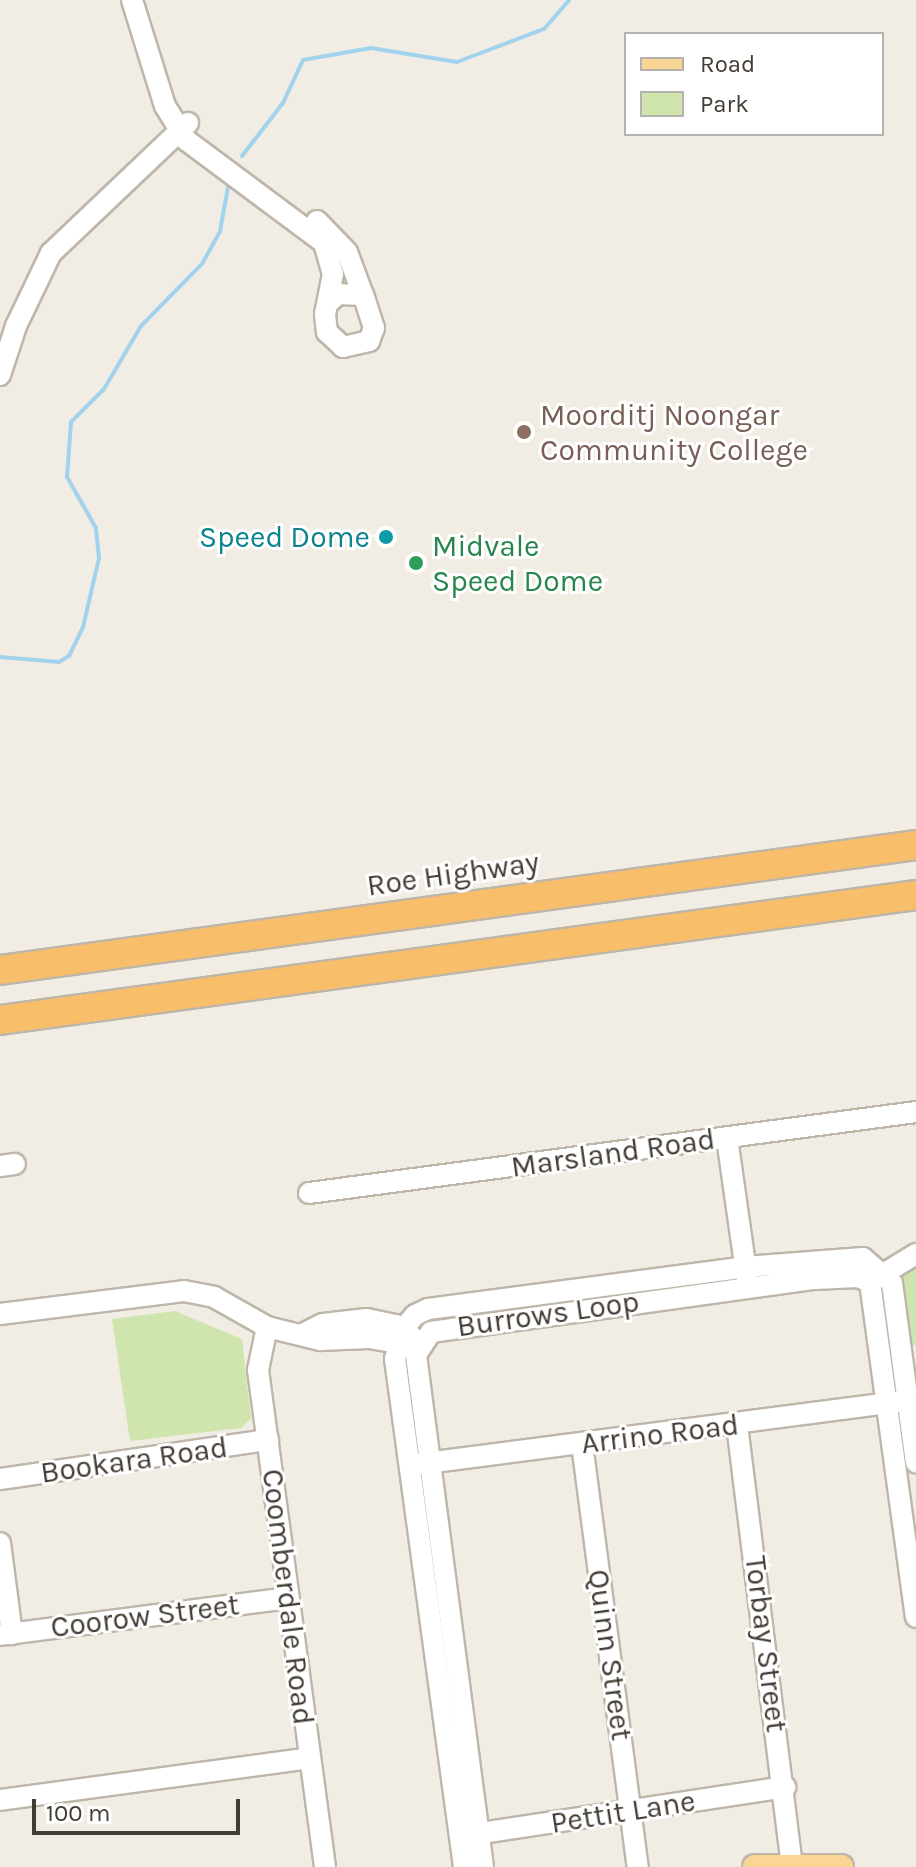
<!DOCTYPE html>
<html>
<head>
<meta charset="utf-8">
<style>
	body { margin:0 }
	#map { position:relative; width:916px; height:1867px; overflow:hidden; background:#f1ede4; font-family:Karla,sans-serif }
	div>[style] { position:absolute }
	.green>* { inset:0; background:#d0e5ae }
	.stream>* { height:4px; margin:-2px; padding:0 2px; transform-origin:2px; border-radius:2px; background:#a2d3ed }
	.roads { filter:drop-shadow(2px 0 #bfb6aa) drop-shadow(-2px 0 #bfb6aa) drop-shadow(0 2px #bfb6aa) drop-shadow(0 -2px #bfb6aa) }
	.minor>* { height:20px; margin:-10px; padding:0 10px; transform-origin:10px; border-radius:10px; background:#fff }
	.major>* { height:24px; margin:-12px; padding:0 12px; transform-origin:12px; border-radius:12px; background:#fad695 }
	.highway>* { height:28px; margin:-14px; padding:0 14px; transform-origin:14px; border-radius:14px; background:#f8be69 }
	.dots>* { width:22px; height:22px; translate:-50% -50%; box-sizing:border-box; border:4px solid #fff; border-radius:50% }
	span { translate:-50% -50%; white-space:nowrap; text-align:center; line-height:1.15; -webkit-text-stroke:6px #fff; paint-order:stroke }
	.education-label { font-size:30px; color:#785e54 }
	.left { translate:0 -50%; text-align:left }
	.culture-label { font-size:30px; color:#0d838f }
	.right { translate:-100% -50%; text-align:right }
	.leisure-label { font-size:30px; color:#27864d }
	.street-label { font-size:30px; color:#433c34 }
	.legend { position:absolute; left:624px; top:32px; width:260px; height:104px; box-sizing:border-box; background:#fff; border:2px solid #b4b1ae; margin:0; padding:10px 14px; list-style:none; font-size:24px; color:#433c34 }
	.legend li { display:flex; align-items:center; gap:16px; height:40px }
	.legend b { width:40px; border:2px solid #b4b1ae }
	.scale { position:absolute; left:32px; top:1799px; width:208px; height:36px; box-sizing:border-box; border:4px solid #433c34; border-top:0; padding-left:10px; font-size:24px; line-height:28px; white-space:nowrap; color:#433c34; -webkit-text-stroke:6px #fff; paint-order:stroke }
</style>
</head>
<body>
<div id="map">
	<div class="green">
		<div style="clip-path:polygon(916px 1258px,916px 1346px,909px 1342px,895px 1277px)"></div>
		<div style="clip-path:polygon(175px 1311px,242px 1339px,251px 1419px,241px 1428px,130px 1441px,112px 1319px)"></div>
	</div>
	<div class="stream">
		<div style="left:242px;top:156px;width:67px;rotate:-52.3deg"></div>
		<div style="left:283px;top:103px;width:47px;rotate:-65.1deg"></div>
		<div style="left:303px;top:60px;width:69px;rotate:-10deg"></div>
		<div style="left:371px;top:48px;width:87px;rotate:9.2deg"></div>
		<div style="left:457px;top:62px;width:93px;rotate:-20.8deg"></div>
		<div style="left:544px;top:29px;width:38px;rotate:-49deg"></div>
		<div style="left:0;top:657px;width:59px;rotate:4.8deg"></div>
		<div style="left:59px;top:662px;width:12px;rotate:-31deg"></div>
		<div style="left:69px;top:656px;width:32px;rotate:-64deg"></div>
		<div style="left:83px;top:627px;width:71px;rotate:-76.9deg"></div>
		<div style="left:99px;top:558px;width:30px;rotate:-96deg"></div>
		<div style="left:96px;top:528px;width:59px;rotate:-119.6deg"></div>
		<div style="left:67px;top:477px;width:55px;rotate:-85.8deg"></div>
		<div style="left:71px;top:422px;width:47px;rotate:-45deg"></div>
		<div style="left:104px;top:389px;width:73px;rotate:-59.6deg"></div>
		<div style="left:141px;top:326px;width:87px;rotate:-45.5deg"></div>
		<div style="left:202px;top:264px;width:38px;rotate:-61deg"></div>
		<div style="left:220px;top:231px;width:50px;rotate:-79.6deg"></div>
	</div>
	<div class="roads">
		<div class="minor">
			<div style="left:132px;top:0;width:111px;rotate:72.7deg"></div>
			<div style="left:165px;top:106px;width:40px;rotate:58deg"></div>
			<div style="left:186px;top:140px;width:172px;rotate:36.7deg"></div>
			<div style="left:324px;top:243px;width:32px;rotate:74deg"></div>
			<div style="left:333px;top:274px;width:41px;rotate:101.3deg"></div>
			<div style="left:325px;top:314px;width:18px;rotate:84deg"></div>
			<div style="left:327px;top:332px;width:22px;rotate:43deg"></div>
			<div style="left:343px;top:347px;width:27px;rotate:-13deg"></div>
			<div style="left:369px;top:341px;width:14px;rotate:-69deg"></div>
			<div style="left:374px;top:328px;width:35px;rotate:-108deg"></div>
			<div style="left:363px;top:295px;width:25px;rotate:-178deg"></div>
			<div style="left:338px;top:294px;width:13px;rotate:138deg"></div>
			<div style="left:317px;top:221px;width:43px;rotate:45.9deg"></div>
			<div style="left:347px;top:252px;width:46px;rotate:69.6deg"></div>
			<div style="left:0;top:375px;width:52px;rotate:-71.9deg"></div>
			<div style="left:16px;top:326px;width:81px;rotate:-64.4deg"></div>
			<div style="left:51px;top:253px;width:189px;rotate:-43.5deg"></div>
			<div style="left:727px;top:1138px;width:142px;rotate:81.9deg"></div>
			<div style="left:0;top:1166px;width:15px;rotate:-8deg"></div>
			<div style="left:309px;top:1193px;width:612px;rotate:-7.6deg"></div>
			<div style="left:875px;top:1279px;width:48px;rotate:-31.4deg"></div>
			<div style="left:0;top:1314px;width:185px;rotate:-7.1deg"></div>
			<div style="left:184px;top:1291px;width:31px;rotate:11deg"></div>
			<div style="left:214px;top:1297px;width:61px;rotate:29.5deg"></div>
			<div style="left:267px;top:1327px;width:55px;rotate:13.8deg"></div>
			<div style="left:320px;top:1340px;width:49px;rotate:-2.3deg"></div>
			<div style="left:369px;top:1338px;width:42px;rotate:9.7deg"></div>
			<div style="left:267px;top:1327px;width:44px;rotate:101.8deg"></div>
			<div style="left:258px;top:1370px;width:501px;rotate:82.32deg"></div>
			<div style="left:303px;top:1334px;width:22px;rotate:-27deg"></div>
			<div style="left:323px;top:1324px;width:44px;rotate:-6.5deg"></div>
			<div style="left:367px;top:1319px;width:30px;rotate:12deg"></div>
			<div style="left:396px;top:1325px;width:19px;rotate:35deg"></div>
			<div style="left:737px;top:1425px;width:442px;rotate:82.9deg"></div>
			<div style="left:582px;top:1444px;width:427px;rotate:82.5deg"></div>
			<div style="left:419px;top:1464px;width:484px;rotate:-7.4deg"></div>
			<div style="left:0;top:1479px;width:271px;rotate:-8.3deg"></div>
			<div style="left:0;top:1543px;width:92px;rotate:82.5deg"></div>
			<div style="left:0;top:1635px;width:291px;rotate:-7.3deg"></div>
			<div style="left:0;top:1800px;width:312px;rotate:-7.7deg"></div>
			<div style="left:468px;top:1835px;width:321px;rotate:-8.6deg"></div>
			<div style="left:464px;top:1867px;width:513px;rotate:-97.73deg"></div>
			<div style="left:395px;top:1359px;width:31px;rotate:-75deg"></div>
			<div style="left:403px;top:1329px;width:18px;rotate:-49deg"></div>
			<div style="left:415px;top:1315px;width:14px;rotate:-25deg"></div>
			<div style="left:428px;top:1309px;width:320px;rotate:-7.5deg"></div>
			<div style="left:745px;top:1267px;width:118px;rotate:-4.4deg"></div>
			<div style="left:863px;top:1258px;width:38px;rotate:41deg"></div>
			<div style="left:892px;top:1283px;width:181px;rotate:82.4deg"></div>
			<div style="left:483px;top:1867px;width:516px;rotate:-97.46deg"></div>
			<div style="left:416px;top:1355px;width:27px;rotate:-57deg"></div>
			<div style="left:431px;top:1332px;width:387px;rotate:-7.9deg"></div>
			<div style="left:814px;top:1279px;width:44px;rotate:-2.6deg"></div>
			<div style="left:858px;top:1277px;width:13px;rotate:23deg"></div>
			<div style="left:870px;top:1282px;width:338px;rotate:82.2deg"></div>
		</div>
		<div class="major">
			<div style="left:755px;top:1867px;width:86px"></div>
		</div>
		<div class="highway">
			<div style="left:0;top:970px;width:924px;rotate:-7.77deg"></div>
			<div style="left:0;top:1020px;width:924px;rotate:-7.77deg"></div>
		</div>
	</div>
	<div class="dots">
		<div style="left:524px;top:432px;background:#8d6e63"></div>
		<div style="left:386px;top:537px;background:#0f9aa8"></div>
		<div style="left:416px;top:563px;background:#2e9e5b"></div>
	</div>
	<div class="education-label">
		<span class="left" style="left:540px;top:432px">Moorditj Noongar<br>Community College</span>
	</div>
	<div class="culture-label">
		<span class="right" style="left:370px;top:537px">Speed Dome</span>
	</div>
	<div class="leisure-label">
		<span class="left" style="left:432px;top:563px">Midvale<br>Speed Dome</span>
	</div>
	<div class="street-label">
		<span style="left:453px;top:874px;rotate:-8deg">Roe Highway</span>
		<span style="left:613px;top:1153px;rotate:-8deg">Marsland Road</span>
		<span style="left:548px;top:1314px;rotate:-8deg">Burrows Loop</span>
		<span style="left:660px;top:1434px;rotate:-7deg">Arrino Road</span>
		<span style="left:134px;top:1460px;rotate:-8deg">Bookara Road</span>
		<span style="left:288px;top:1597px;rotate:83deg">Coomberdale Road</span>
		<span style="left:145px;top:1616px;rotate:-7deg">Coorow Street</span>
		<span style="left:766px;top:1644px;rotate:83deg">Torbay Street</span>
		<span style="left:610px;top:1655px;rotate:82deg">Quinn Street</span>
		<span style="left:623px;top:1812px;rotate:-9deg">Pettit Lane</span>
	</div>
	<ul class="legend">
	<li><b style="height:10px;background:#fad695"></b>Road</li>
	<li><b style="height:22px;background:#d0e5ae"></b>Park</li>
	</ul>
	<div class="scale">100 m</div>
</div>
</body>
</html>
